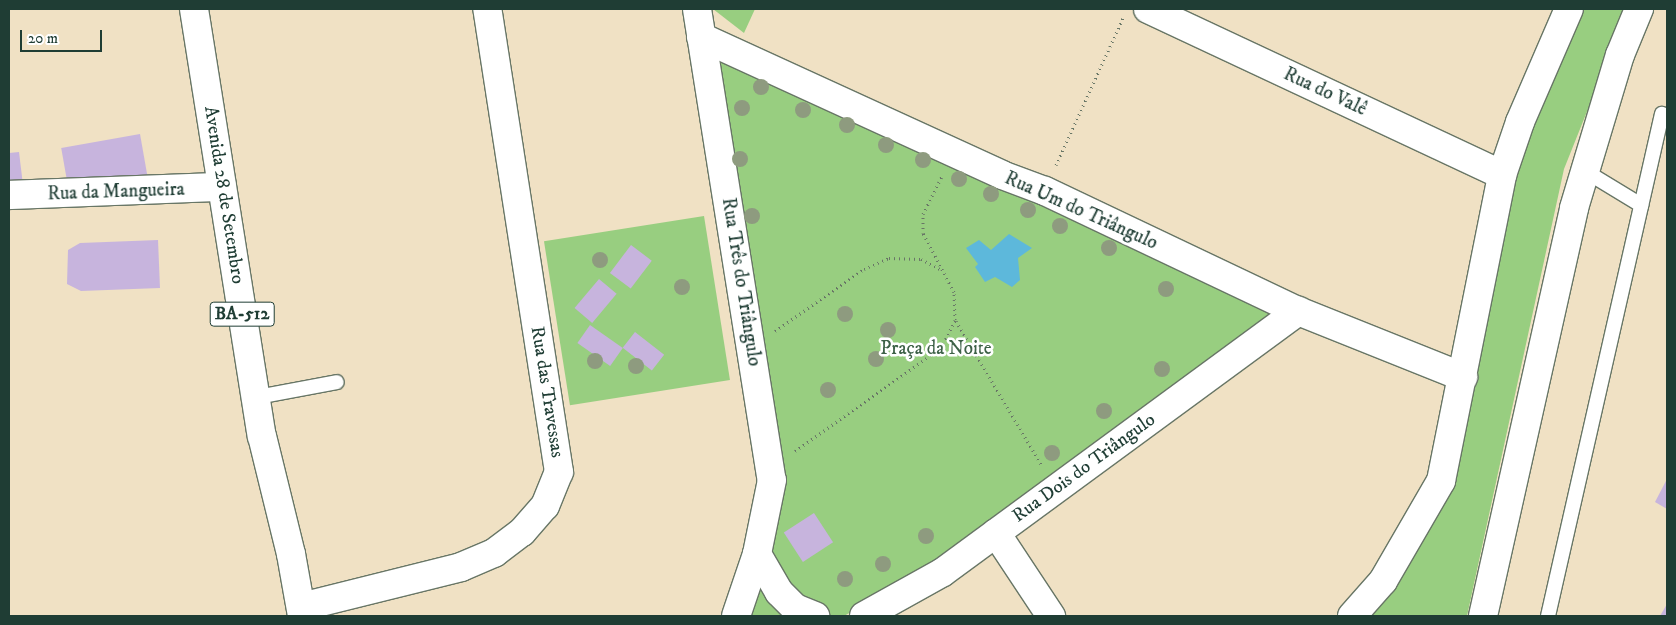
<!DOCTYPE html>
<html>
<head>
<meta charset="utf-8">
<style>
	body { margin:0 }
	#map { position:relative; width:1676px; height:625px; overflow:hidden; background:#f0e1c4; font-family:"IM FELL DW Pica",serif }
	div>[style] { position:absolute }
	.green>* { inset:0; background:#98ce80; transform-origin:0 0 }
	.water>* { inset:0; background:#5db8db }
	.building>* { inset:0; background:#c7b4dd; transform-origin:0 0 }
	.path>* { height:3px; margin-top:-1.5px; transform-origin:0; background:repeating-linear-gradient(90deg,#687666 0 1px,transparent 0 5px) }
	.roads { filter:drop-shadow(1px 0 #687666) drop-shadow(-1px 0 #687666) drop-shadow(0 1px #687666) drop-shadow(0 -1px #687666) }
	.lane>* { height:14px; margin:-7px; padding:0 7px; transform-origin:7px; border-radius:7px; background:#fff }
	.street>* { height:28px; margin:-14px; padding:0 14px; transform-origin:14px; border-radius:14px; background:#fff }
	.secondary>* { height:28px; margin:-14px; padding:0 14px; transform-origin:14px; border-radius:14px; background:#fff }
	.primary>* { height:28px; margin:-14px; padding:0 14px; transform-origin:14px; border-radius:14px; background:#fff }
	.trees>* { width:16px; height:16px; margin:-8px; border-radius:50%; background:#8e9b7f }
	span { translate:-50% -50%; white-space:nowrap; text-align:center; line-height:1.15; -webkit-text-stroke:5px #fff; paint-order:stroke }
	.shield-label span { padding:1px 4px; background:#fff; border:1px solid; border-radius:4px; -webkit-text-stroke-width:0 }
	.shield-label { font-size:18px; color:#1f3d34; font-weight:700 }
	.street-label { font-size:19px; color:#1f3d34 }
	.park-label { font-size:19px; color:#3d6147 }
	.frame { position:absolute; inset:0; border:10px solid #1f3d34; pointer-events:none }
	.scale { position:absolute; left:20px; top:30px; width:82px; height:22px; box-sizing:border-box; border:2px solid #1f3d34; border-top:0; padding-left:6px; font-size:15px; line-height:18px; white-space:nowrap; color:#1f3d34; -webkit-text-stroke:4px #fff; paint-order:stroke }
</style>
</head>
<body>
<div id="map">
	<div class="green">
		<div style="clip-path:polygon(713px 9px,755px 9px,744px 33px)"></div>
		<div style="clip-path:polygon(1569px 9px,1628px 9px,1564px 169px,1467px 616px,1360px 616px,1439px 485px,1502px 175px)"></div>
		<div style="clip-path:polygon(711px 53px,1279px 313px,941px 561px,844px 616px,746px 616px,779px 474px)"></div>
		<div style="left:704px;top:216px;width:166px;height:162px;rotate:81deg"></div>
	</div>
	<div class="water">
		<div style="clip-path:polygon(1009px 234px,1032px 248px,1018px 258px,1020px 280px,1012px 287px,995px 277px,985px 282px,975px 267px,978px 264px,966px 248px,979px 240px,991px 250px)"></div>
	</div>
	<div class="building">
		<div style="left:140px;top:134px;width:42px;height:80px;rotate:80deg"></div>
		<div style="clip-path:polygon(19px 152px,23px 185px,9px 187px,9px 153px)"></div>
		<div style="clip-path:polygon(158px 240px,160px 288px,81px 291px,67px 284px,68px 250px,80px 243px)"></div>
		<div style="left:631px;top:245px;width:26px;height:35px;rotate:37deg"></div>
		<div style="left:599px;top:279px;width:23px;height:38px;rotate:40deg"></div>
		<div style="left:590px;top:325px;width:40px;height:22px;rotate:35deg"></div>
		<div style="left:635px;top:332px;width:37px;height:20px;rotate:38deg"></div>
		<div style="clip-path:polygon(1667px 479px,1667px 509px,1655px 502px)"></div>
		<div style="left:814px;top:513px;width:35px;height:36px;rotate:57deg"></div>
		<div style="clip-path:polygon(1667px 604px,1667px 616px,1660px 616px)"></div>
	</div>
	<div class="path">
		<div style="left:1056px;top:165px;width:162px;rotate:-65.5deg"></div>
		<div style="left:956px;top:321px;width:169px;rotate:59.3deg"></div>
		<div style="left:775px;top:331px;width:108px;rotate:-34.9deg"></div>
		<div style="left:864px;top:269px;width:27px;rotate:-24deg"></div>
		<div style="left:889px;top:258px;width:32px;rotate:2deg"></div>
		<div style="left:921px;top:259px;width:21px;rotate:28deg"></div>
		<div style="left:795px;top:451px;width:179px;rotate:-35.2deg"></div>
		<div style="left:941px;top:348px;width:31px;rotate:-63deg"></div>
		<div style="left:955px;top:320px;width:28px;rotate:-92deg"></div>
		<div style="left:954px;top:292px;width:67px;rotate:-117.7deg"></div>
		<div style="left:923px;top:233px;width:19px;rotate:-90deg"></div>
		<div style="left:923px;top:214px;width:42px;rotate:-63.4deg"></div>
	</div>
	<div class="roads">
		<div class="lane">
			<div style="left:1585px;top:171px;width:66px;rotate:31.3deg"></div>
			<div style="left:257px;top:397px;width:81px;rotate:-10.6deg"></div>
			<div style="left:1548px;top:616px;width:515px;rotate:-77.21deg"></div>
		</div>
		<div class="street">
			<div style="left:697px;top:9px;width:477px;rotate:81deg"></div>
			<div style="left:772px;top:480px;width:76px;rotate:101.5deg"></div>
			<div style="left:757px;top:554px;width:65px;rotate:108.7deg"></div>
			<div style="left:1148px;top:9px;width:391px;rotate:25.1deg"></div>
			<div style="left:701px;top:37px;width:331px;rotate:24.6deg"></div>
			<div style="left:1002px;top:175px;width:46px;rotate:20.4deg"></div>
			<div style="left:1045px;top:191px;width:280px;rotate:25.4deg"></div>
			<div style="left:1298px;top:311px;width:178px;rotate:21.8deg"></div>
			<div style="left:9px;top:195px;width:213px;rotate:-2.2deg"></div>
			<div style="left:996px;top:533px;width:100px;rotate:56.5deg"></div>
			<div style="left:757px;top:554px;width:44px;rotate:59.9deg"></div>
			<div style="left:779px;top:592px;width:23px;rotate:45deg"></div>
			<div style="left:795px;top:608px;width:22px;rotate:22deg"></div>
			<div style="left:301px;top:607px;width:165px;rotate:-14deg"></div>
			<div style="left:461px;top:567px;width:36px;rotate:-23deg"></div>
			<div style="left:494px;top:553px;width:35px;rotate:-37deg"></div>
			<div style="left:522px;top:532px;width:35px;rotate:-49deg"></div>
			<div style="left:545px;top:506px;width:37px;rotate:-68deg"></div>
			<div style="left:559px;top:472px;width:469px;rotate:-98.8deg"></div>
			<div style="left:864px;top:616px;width:90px;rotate:-29.1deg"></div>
			<div style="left:943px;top:572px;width:441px;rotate:-36.3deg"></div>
		</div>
		<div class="secondary">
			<div style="left:1352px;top:616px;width:47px;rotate:-48.5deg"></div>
			<div style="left:1383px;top:581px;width:116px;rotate:-59.9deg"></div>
			<div style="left:1441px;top:481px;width:312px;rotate:-78.7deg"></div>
			<div style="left:1502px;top:175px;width:56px;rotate:-71.2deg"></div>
			<div style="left:1520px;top:122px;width:123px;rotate:-66.6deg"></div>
			<div style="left:1483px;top:616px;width:418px;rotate:-77.4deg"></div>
			<div style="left:1574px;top:208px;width:160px;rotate:-73.3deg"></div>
			<div style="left:1620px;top:55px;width:50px;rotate:-67.6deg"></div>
		</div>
		<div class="primary">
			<div style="left:194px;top:9px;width:432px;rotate:81deg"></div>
			<div style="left:262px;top:436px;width:122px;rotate:76.2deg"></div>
			<div style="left:291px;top:554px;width:63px;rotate:79.9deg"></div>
		</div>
	</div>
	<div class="trees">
		<div style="left:761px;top:87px"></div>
		<div style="left:742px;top:108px"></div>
		<div style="left:803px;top:110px"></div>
		<div style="left:847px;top:125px"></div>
		<div style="left:886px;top:145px"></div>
		<div style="left:740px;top:159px"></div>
		<div style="left:923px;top:160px"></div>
		<div style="left:959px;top:179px"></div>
		<div style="left:991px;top:194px"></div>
		<div style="left:1028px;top:210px"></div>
		<div style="left:752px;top:216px"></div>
		<div style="left:1060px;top:226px"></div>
		<div style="left:1109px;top:248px"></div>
		<div style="left:600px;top:260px"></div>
		<div style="left:682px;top:287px"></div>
		<div style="left:1166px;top:289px"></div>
		<div style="left:845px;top:314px"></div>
		<div style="left:888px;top:330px"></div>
		<div style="left:876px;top:359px"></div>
		<div style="left:595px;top:361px"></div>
		<div style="left:636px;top:366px"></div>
		<div style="left:1162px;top:369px"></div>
		<div style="left:828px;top:390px"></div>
		<div style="left:1104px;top:411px"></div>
		<div style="left:1052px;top:453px"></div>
		<div style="left:926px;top:536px"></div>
		<div style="left:883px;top:564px"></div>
		<div style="left:845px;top:579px"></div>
	</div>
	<div class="shield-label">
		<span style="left:242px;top:314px">BA-512</span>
	</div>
	<div class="street-label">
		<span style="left:1325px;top:92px;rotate:25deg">Rua do Valê</span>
		<span style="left:116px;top:192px;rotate:-2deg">Rua da Mangueira</span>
		<span style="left:224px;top:195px;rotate:81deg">Avenida 28 de Setembro</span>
		<span style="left:1081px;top:211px;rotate:24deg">Rua Um do Triângulo</span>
		<span style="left:741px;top:282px;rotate:81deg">Rua Três do Triângulo</span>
		<span style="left:547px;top:392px;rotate:81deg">Rua das Travessas</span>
		<span style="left:1084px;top:468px;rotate:-36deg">Rua Dois do Triângulo</span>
	</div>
	<div class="park-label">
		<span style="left:936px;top:349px">Praça da Noite</span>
	</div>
	<div class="frame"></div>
	<div class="scale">20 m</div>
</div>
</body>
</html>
